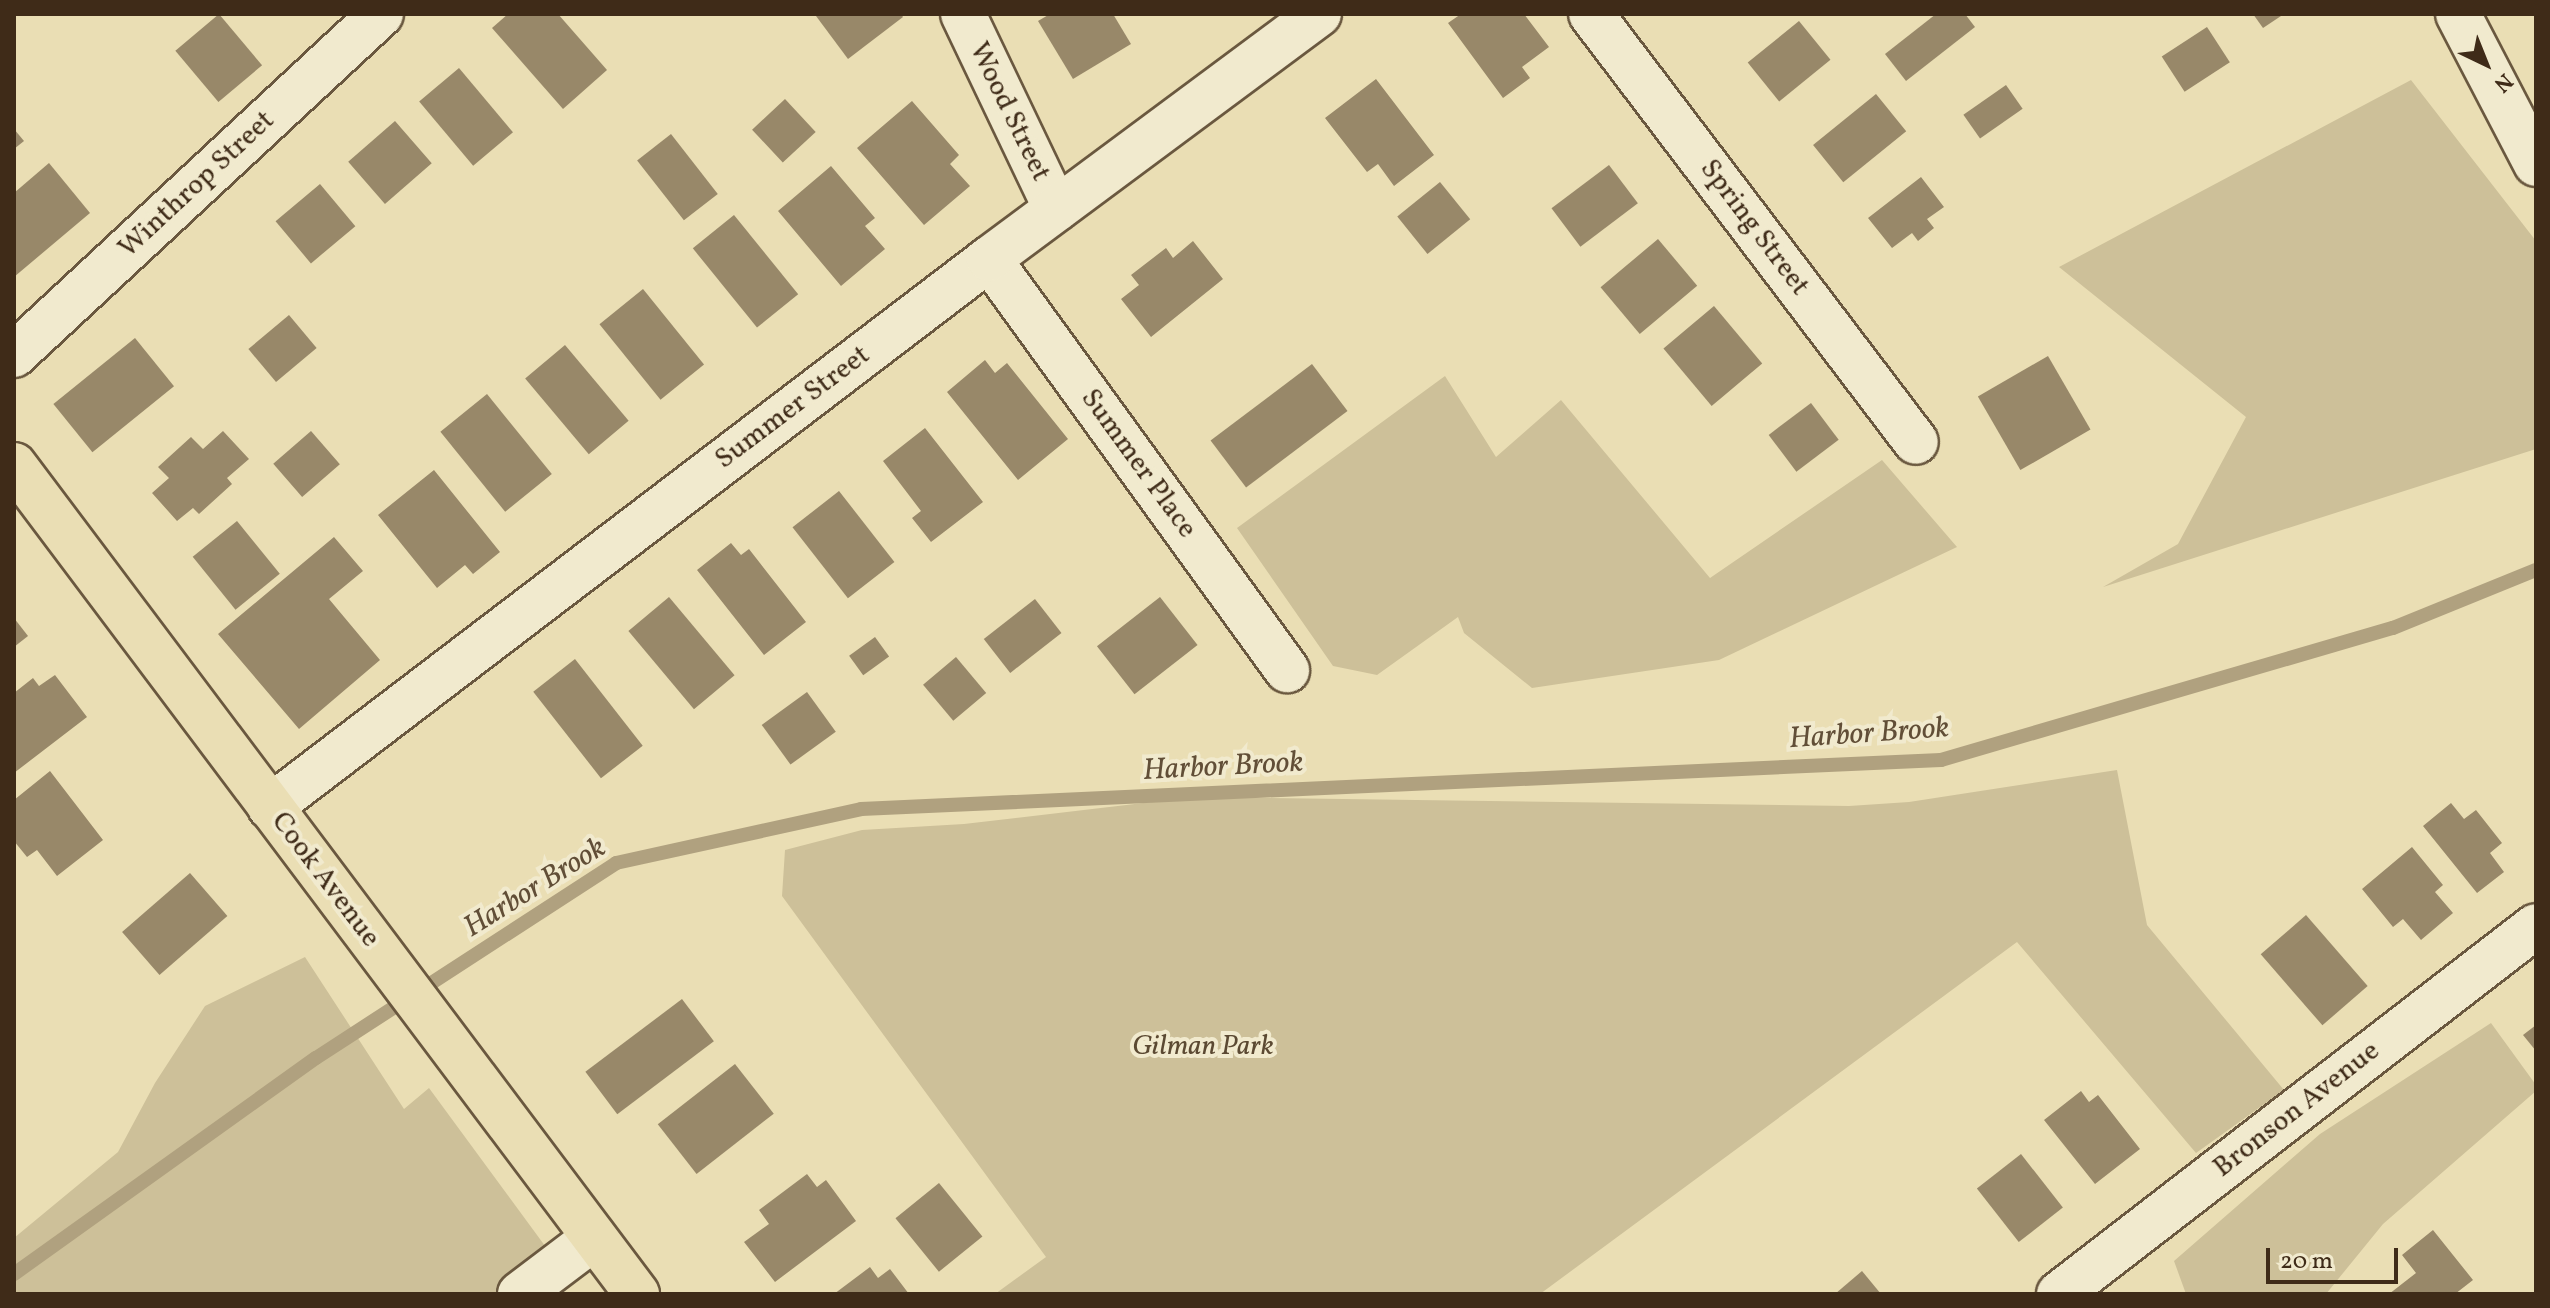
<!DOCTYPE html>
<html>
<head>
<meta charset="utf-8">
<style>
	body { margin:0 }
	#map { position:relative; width:2550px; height:1308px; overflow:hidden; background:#eadeb4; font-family:Vollkorn,serif }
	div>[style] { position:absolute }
	.green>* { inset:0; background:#cdc099 }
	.stream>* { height:14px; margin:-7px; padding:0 7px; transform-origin:7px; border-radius:7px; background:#b0a17f }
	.building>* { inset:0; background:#988869; transform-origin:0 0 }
	.roads { filter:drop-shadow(2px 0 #6a583f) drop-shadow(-2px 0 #6a583f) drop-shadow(0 2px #6a583f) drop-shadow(0 -2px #6a583f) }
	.minor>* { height:44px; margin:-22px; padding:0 22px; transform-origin:22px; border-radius:22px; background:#f1eace }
	.major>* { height:44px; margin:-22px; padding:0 22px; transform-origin:22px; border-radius:22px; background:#eadeb4 }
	span { translate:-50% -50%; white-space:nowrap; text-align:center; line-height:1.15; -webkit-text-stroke:8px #f1eace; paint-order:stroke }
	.street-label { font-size:28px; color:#3f2b18 }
	.park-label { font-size:28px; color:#5b4932; font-style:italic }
	.water-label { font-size:30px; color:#614e37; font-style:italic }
	.frame { position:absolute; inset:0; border:16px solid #3f2b18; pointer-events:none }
	.north { position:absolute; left:2446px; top:24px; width:80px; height:80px; -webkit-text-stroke:6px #f1eace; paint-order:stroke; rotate:137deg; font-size:22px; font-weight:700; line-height:32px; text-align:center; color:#3f2b18 }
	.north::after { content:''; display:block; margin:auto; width:28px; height:36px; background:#3f2b18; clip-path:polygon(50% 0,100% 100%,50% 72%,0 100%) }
	.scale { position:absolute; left:2266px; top:1248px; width:132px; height:36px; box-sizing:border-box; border:4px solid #3f2b18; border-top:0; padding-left:10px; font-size:24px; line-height:28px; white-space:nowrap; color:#3f2b18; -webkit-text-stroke:6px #f1eace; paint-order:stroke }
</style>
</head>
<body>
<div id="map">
	<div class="green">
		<div style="clip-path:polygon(2411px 80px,2536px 241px,2536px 449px,2103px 587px,2178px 544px,2246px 417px,2059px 267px)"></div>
		<div style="clip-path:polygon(1445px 376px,1496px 457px,1561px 400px,1710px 578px,1882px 460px,1957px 547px,1719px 660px,1532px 688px,1464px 633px,1458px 617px,1377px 675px,1333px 666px,1237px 528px)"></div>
		<div style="clip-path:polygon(2117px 770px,2147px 925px,2284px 1090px,2196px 1153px,2017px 942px,1540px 1294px,995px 1294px,1046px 1257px,782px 896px,785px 850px,862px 830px,964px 824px,1194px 797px,1849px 806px,1909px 802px)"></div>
		<div style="clip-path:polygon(305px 957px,404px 1109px,429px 1088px,559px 1265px,524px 1294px,14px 1294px,14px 1238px,118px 1152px,155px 1083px,205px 1006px)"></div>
		<div style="clip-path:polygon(2491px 1023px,2536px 1085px,2536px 1091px,2383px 1224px,2326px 1294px,2186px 1294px,2174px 1261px,2320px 1134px)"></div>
	</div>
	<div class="stream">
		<div style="left:14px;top:1274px;width:371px;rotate:-35.6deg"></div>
		<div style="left:316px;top:1058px;width:358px;rotate:-33deg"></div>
		<div style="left:616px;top:863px;width:251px;rotate:-12.4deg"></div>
		<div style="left:861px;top:809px;width:1081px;rotate:-2.6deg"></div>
		<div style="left:1941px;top:760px;width:471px;rotate:-16.3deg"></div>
		<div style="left:2393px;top:628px;width:154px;rotate:-22.1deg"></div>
	</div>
	<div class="building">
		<div style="left:219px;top:14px;width:67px;height:57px;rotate:50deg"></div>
		<div style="clip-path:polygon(508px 14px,558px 14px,607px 70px,563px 109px,492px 28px)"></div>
		<div style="clip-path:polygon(819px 14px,901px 14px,903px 17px,848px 59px,816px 16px)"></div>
		<div style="clip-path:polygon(1050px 14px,1113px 14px,1131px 44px,1073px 79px,1038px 21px)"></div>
		<div style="clip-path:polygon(1461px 14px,1524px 14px,1549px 47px,1522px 67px,1530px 78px,1503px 98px,1448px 23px)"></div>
		<div style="clip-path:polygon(1936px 14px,1965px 14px,1975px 27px,1906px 81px,1885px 54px)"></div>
		<div style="clip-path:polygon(2253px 14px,2284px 14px,2263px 28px)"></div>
		<div style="left:1799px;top:21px;width:50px;height:66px;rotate:51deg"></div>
		<div style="left:2207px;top:27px;width:42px;height:54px;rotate:57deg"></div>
		<div style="left:459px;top:68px;width:84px;height:52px;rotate:50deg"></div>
		<div style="clip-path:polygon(1376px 79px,1434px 155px,1394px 186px,1378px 164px,1367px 172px,1325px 118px)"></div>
		<div style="left:2006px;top:85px;width:29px;height:52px;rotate:55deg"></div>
		<div style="left:1876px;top:94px;width:48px;height:81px;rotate:51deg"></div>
		<div style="left:785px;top:99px;width:45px;height:45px;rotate:47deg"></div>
		<div style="clip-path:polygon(912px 101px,959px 155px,950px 164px,970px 186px,924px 225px,857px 148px)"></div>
		<div style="left:395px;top:121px;width:56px;height:62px;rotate:49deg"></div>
		<div style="clip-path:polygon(14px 129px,24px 141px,14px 149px)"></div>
		<div style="left:671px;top:134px;width:76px;height:43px;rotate:52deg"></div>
		<div style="clip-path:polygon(49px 163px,90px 213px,14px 277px,14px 193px)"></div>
		<div style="left:1609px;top:165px;width:48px;height:72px;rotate:53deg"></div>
		<div style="clip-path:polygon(831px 166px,875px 218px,865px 226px,885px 249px,841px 286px,778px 211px)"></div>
		<div style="clip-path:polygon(1921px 177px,1944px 207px,1927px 219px,1934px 228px,1918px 241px,1912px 233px,1892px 248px,1868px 218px)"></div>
		<div style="left:1440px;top:182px;width:48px;height:55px;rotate:51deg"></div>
		<div style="left:320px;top:184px;width:55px;height:58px;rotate:50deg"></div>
		<div style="left:734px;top:215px;width:102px;height:53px;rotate:51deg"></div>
		<div style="left:1658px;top:239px;width:61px;height:75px;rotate:50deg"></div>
		<div style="clip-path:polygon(1193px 241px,1223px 279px,1151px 337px,1121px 299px,1139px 285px,1131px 275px,1166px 248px,1173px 258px)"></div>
		<div style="left:643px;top:289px;width:97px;height:56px;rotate:51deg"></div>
		<div style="left:1714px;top:306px;width:75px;height:66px;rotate:50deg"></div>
		<div style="left:289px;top:315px;width:43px;height:53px;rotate:50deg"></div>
		<div style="left:135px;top:338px;width:62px;height:105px;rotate:51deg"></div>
		<div style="left:565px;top:345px;width:99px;height:52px;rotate:50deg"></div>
		<div style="left:2048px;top:356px;width:85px;height:81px;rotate:60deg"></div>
		<div style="clip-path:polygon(985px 360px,995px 373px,1007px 363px,1068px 439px,1018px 480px,947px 392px)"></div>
		<div style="left:1312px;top:364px;width:59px;height:127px;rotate:53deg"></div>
		<div style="left:487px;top:394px;width:103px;height:60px;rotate:51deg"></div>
		<div style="left:1811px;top:403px;width:46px;height:53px;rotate:53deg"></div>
		<div style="clip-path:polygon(925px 428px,983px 502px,931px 542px,912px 518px,921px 511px,883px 461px)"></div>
		<div style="clip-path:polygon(223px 431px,249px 459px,227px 478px,232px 484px,199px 514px,193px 508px,177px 521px,152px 493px,169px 478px,158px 467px,191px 437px,203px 449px)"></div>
		<div style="left:311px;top:431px;width:44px;height:50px;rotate:49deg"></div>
		<div style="clip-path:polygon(434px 470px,500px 552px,473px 574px,465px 565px,437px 588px,378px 515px)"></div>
		<div style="left:839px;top:491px;width:90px;height:59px;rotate:52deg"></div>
		<div style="left:237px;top:521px;width:68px;height:57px;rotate:51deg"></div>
		<div style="clip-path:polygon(334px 537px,363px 571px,329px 599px,380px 660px,299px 729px,218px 634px)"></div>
		<div style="clip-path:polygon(731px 543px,741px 555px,749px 549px,806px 622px,764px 655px,697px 570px)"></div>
		<div style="left:669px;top:597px;width:102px;height:53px;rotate:50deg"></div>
		<div style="left:1160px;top:597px;width:61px;height:80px;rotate:52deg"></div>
		<div style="left:1035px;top:599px;width:43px;height:65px;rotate:52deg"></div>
		<div style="clip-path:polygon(14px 618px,28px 636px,14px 647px)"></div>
		<div style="left:875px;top:637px;width:24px;height:32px;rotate:54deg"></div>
		<div style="left:956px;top:657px;width:47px;height:43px;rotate:50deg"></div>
		<div style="left:575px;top:659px;width:110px;height:53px;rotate:52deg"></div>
		<div style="clip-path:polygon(55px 675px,87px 717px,14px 773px,14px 693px,33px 678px,39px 686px)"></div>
		<div style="left:807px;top:692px;width:49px;height:56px;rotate:54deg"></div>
		<div style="clip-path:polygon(50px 771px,103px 840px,57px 876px,37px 850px,27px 857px,14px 841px,14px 800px)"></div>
		<div style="clip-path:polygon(2451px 803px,2464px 819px,2476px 810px,2502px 843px,2490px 853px,2504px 872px,2477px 893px,2423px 826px)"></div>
		<div style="clip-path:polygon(2412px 847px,2443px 885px,2435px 892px,2453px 913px,2421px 940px,2403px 919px,2393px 927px,2362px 889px)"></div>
		<div style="left:190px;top:873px;width:57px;height:90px;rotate:49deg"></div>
		<div style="left:2306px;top:915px;width:94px;height:60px;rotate:49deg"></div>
		<div style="left:682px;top:999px;width:53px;height:121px;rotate:53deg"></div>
		<div style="clip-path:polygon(2536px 1025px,2536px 1051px,2523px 1035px)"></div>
		<div style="left:735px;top:1064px;width:63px;height:98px;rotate:52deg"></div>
		<div style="clip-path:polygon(2081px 1091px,2089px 1102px,2098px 1095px,2140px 1149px,2095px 1184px,2044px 1120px)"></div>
		<div style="left:2021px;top:1154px;width:68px;height:56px;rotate:52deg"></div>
		<div style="clip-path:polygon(807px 1174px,817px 1187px,826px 1180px,856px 1221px,775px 1282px,744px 1242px,769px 1224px,759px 1210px)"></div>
		<div style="left:939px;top:1183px;width:69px;height:56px;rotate:51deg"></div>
		<div style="clip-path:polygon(2433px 1230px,2473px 1280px,2455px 1294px,2389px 1294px,2416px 1273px,2402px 1255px)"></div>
		<div style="clip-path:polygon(870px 1267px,878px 1278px,890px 1269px,909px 1294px,834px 1294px)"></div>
		<div style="clip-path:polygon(1862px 1271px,1881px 1294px,1835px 1294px)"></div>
	</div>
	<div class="roads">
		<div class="minor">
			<div style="left:963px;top:14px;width:216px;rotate:64.5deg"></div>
			<div style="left:1591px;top:14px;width:537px;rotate:52.79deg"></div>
			<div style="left:2458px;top:14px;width:169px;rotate:62.5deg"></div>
			<div style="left:989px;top:259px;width:508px;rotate:54.06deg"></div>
			<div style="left:14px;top:355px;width:501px;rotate:-42.9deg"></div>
			<div style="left:270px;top:807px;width:904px;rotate:-37.31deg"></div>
			<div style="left:989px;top:259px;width:411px;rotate:-36.6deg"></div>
			<div style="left:520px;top:1294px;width:93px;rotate:-37.1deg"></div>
			<div style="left:2059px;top:1294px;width:602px;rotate:-37.65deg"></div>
		</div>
		<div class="major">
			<div style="left:14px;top:465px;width:1037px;rotate:53.07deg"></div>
		</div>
	</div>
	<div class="street-label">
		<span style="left:1009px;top:112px;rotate:64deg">Wood Street</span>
		<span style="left:197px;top:185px;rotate:-43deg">Winthrop Street</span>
		<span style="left:1754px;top:228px;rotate:53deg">Spring Street</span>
		<span style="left:793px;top:408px;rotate:-37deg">Summer Street</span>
		<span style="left:1138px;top:464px;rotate:54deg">Summer Place</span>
		<span style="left:325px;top:880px;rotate:53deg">Cook Avenue</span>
		<span style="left:2297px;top:1110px;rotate:-38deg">Bronson Avenue</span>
	</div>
	<div class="park-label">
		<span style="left:1203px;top:1047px">Gilman Park</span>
	</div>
	<div class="water-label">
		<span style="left:1869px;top:734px;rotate:-4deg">Harbor Brook</span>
		<span style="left:1223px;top:767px;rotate:-3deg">Harbor Brook</span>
		<span style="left:535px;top:888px;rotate:-32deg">Harbor Brook</span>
	</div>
	<div class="frame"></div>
	<div class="north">N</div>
	<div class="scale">20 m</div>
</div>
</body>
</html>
